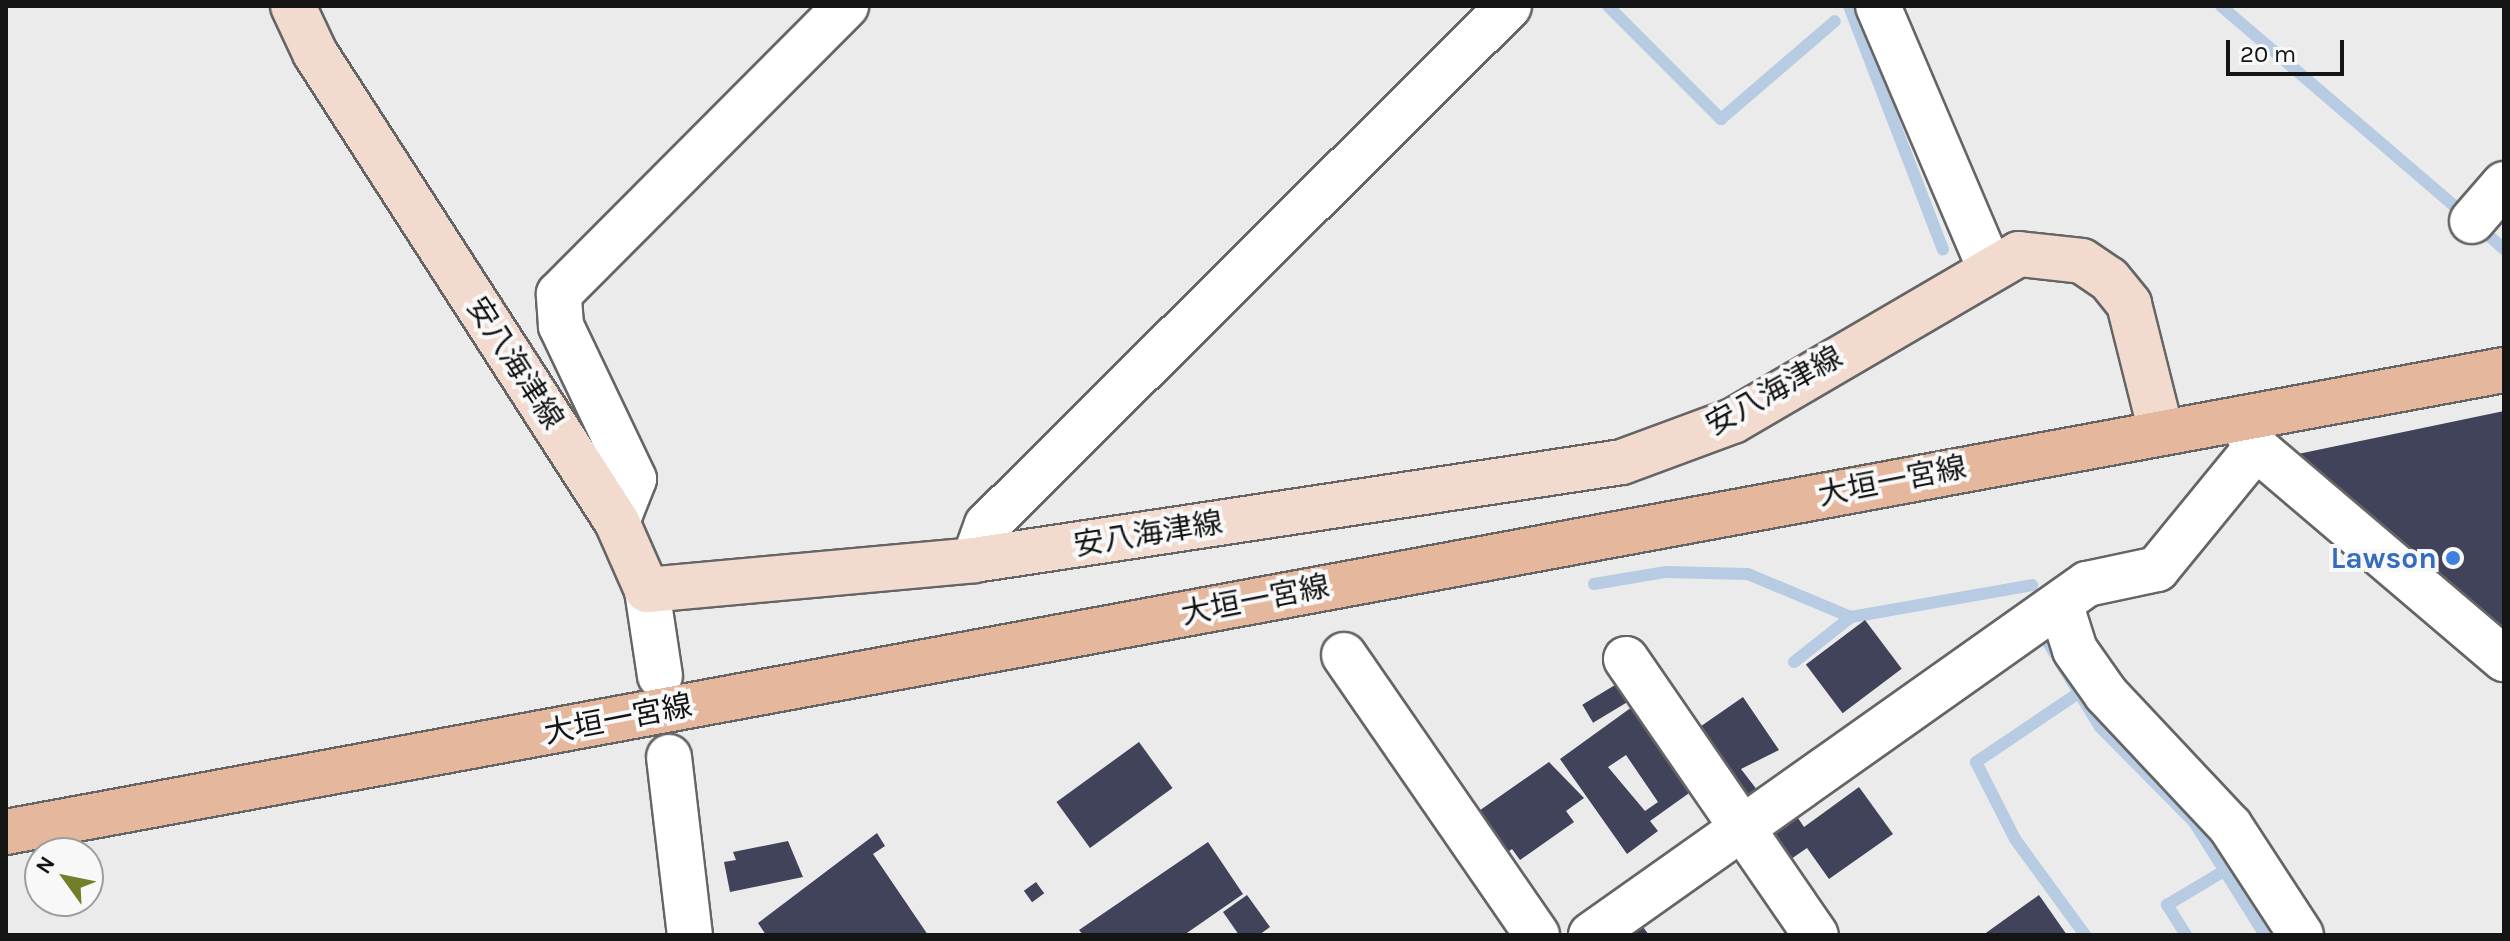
<!DOCTYPE html>
<html>
<head>
<meta charset="utf-8">
<style>
	body { margin:0 }
	#map { position:relative; width:2510px; height:941px; overflow:hidden; background:#ebebec; font-family:Karla,"Noto Sans JP",sans-serif }
	div>[style] { position:absolute }
	.stream>* { height:12px; margin:-6px; padding:0 6px; transform-origin:6px; border-radius:6px; background:#b7cbe3 }
	.building>* { inset:0; background:#41435a; transform-origin:0 0 }
	.roads { filter:drop-shadow(2px 0 #656566) drop-shadow(-2px 0 #656566) drop-shadow(0 2px #656566) drop-shadow(0 -2px #656566) }
	.minor>* { height:44px; margin:-22px; padding:0 22px; transform-origin:22px; border-radius:22px; background:#fff }
	.tertiary>* { height:44px; margin:-22px; padding:0 22px; transform-origin:22px; border-radius:22px; background:#fff }
	.secondary>* { height:44px; margin:-22px; padding:0 22px; transform-origin:22px; border-radius:22px; background:#f2dbce }
	.primary>* { height:44px; margin:-22px; padding:0 22px; transform-origin:22px; border-radius:22px; background:#e5b89e }
	.dots>* { width:22px; height:22px; translate:-50% -50%; box-sizing:border-box; border:4px solid #f8f8f9; border-radius:50% }
	span { translate:-50% -50%; white-space:nowrap; text-align:center; line-height:1.15; -webkit-text-stroke:8px #f8f8f9; paint-order:stroke }
	.street-label { font-size:30px; color:#141415 }
	.shop-label { font-size:30px; color:#366cbe; font-weight:700 }
	.right { translate:-100% -50%; text-align:right }
	.frame { position:absolute; inset:0; border:8px solid #141415; pointer-events:none }
	.north { position:absolute; left:24px; top:837px; width:80px; height:80px; box-sizing:border-box; background:#f8f8f9; border:2px solid #9d9d9e; border-radius:50%; rotate:303deg; font-size:22px; font-weight:700; line-height:32px; text-align:center; color:#141415 }
	.north::after { content:''; display:block; margin:auto; width:28px; height:36px; background:#747d28; clip-path:polygon(50% 0,100% 100%,50% 72%,0 100%) }
	.scale { position:absolute; left:2226px; top:40px; width:118px; height:36px; box-sizing:border-box; border:4px solid #141415; border-top:0; padding-left:10px; font-size:24px; line-height:28px; white-space:nowrap; color:#141415; -webkit-text-stroke:6px #f8f8f9; paint-order:stroke }
</style>
</head>
<body>
<div id="map">
	<div class="stream">
		<div style="left:1608px;top:6px;width:160px;rotate:45deg"></div>
		<div style="left:1721px;top:119px;width:150px;rotate:-40.7deg"></div>
		<div style="left:1849px;top:6px;width:261px;rotate:68.9deg"></div>
		<div style="left:2221px;top:6px;width:316px;rotate:40.6deg"></div>
		<div style="left:2477px;top:225px;width:36px;rotate:42deg"></div>
		<div style="left:1594px;top:584px;width:73px;rotate:-9.5deg"></div>
		<div style="left:1666px;top:572px;width:82px;rotate:1.4deg"></div>
		<div style="left:1748px;top:574px;width:112px;rotate:22.7deg"></div>
		<div style="left:1851px;top:617px;width:184px;rotate:-10deg"></div>
		<div style="left:2043px;top:634px;width:109px;rotate:58.5deg"></div>
		<div style="left:2100px;top:727px;width:134px;rotate:45.3deg"></div>
		<div style="left:2194px;top:822px;width:133px;rotate:57.9deg"></div>
		<div style="left:1794px;top:662px;width:73px;rotate:-38.3deg"></div>
		<div style="left:2077px;top:694px;width:122px;rotate:146deg"></div>
		<div style="left:1976px;top:762px;width:86px;rotate:63.1deg"></div>
		<div style="left:2015px;top:839px;width:119px;rotate:53.9deg"></div>
		<div style="left:2186px;top:935px;width:36px;rotate:-122deg"></div>
		<div style="left:2167px;top:905px;width:66px;rotate:-30.8deg"></div>
	</div>
	<div class="building">
		<div style="clip-path:polygon(2504px 411px,2504px 645px,2298px 471px,2298px 454px)"></div>
		<div style="left:1865px;top:620px;width:61px;height:74px;rotate:53deg"></div>
		<div style="left:1620px;top:682px;width:21px;height:44px;rotate:59deg"></div>
		<div style="clip-path:polygon(1743px 697px,1779px 750px,1741px 769px,1761px 795px,1746px 806px,1694px 731px)"></div>
		<div style="clip-path:polygon(evenodd,1632px 707px,1692px 791px,1650px 821px,1658px 831px,1627px 854px,1560px 759px,1632px 707px,1626px 755px,1658px 802px,1645px 811px,1608px 767px,1626px 755px)"></div>
		<div style="left:1139px;top:742px;width:57px;height:102px;rotate:54deg"></div>
		<div style="clip-path:polygon(1549px 762px,1584px 798px,1566px 811px,1574px 822px,1520px 860px,1512px 849px,1505px 854px,1476px 813px)"></div>
		<div style="clip-path:polygon(1859px 787px,1893px 834px,1829px 879px,1807px 848px,1791px 859px,1772px 831px,1796px 815px,1804px 827px)"></div>
		<div style="clip-path:polygon(877px 833px,885px 846px,873px 854px,928px 935px,766px 935px,758px 923px)"></div>
		<div style="clip-path:polygon(788px 841px,803px 877px,730px 892px,724px 862px,736px 860px,733px 852px)"></div>
		<div style="clip-path:polygon(1208px 842px,1243px 894px,1184px 935px,1083px 935px,1079px 930px)"></div>
		<div style="left:1036px;top:882px;width:14px;height:15px;rotate:54deg"></div>
		<div style="clip-path:polygon(1247px 895px,1270px 927px,1259px 935px,1239px 935px,1223px 912px)"></div>
		<div style="clip-path:polygon(2039px 895px,2067px 935px,1983px 935px)"></div>
		<div style="clip-path:polygon(1643px 927px,1649px 935px,1632px 935px)"></div>
	</div>
	<div class="roads">
		<div class="minor">
			<div style="left:1878px;top:6px;width:283px;rotate:66.9deg"></div>
			<div style="left:2472px;top:221px;width:49px;rotate:-49.1deg"></div>
			<div style="left:2243px;top:424px;width:27px;rotate:62deg"></div>
			<div style="left:2256px;top:448px;width:326px;rotate:40.4deg"></div>
			<div style="left:617px;top:522px;width:46px;rotate:-68.4deg"></div>
			<div style="left:634px;top:479px;width:170px;rotate:-115.5deg"></div>
			<div style="left:561px;top:326px;width:32px;rotate:-94deg"></div>
			<div style="left:559px;top:294px;width:407px;rotate:-45.1deg"></div>
			<div style="left:974px;top:560px;width:37px;rotate:-70deg"></div>
			<div style="left:987px;top:525px;width:736px;rotate:-44.83deg"></div>
			<div style="left:2061px;top:606px;width:46px;rotate:72.3deg"></div>
			<div style="left:2075px;top:650px;width:54px;rotate:54.8deg"></div>
			<div style="left:2106px;top:694px;width:181px;rotate:46.8deg"></div>
			<div style="left:2230px;top:826px;width:130px;rotate:56.9deg"></div>
			<div style="left:1344px;top:655px;width:340px;rotate:55.4deg"></div>
			<div style="left:1626px;top:659px;width:335px;rotate:55.5deg"></div>
			<div style="left:1591px;top:935px;width:608px;rotate:-35.29deg"></div>
			<div style="left:2087px;top:584px;width:72px;rotate:-12.1deg"></div>
			<div style="left:2157px;top:569px;width:156px;rotate:-50.7deg"></div>
		</div>
		<div class="tertiary">
			<div style="left:647px;top:590px;width:87px;rotate:81.4deg"></div>
			<div style="left:669px;top:757px;width:179px;rotate:83.3deg"></div>
		</div>
		<div class="secondary">
			<div style="left:293px;top:6px;width:52px;rotate:64.9deg"></div>
			<div style="left:315px;top:53px;width:558px;rotate:57.22deg"></div>
			<div style="left:617px;top:522px;width:74px;rotate:66.2deg"></div>
			<div style="left:647px;top:590px;width:328px;rotate:-5.2deg"></div>
			<div style="left:974px;top:560px;width:655px;rotate:-8.6deg"></div>
			<div style="left:1622px;top:462px;width:118px;rotate:-20.3deg"></div>
			<div style="left:1733px;top:421px;width:331px;rotate:-30.3deg"></div>
			<div style="left:2019px;top:254px;width:63px;rotate:6.3deg"></div>
			<div style="left:2082px;top:261px;width:32px;rotate:34deg"></div>
			<div style="left:2109px;top:279px;width:32px;rotate:51deg"></div>
			<div style="left:2129px;top:304px;width:131px;rotate:75.9deg"></div>
		</div>
		<div class="primary">
			<div style="left:6px;top:832px;width:2540px;rotate:-10.48deg"></div>
		</div>
	</div>
	<div class="dots">
		<div style="left:2453px;top:558px;background:#3f7fe0"></div>
	</div>
	<div class="street-label">
		<span style="left:515px;top:363px;rotate:57deg">安八海津線</span>
		<span style="left:1774px;top:391px;rotate:-29deg">安八海津線</span>
		<span style="left:1892px;top:481px;rotate:-11deg">大垣一宮線</span>
		<span style="left:1148px;top:534px;rotate:-9deg">安八海津線</span>
		<span style="left:1255px;top:600px;rotate:-11deg">大垣一宮線</span>
		<span style="left:618px;top:719px;rotate:-11deg">大垣一宮線</span>
	</div>
	<div class="shop-label">
		<span class="right" style="left:2437px;top:558px">Lawson</span>
	</div>
	<div class="frame"></div>
	<div class="north">N</div>
	<div class="scale">20 m</div>
</div>
</body>
</html>
